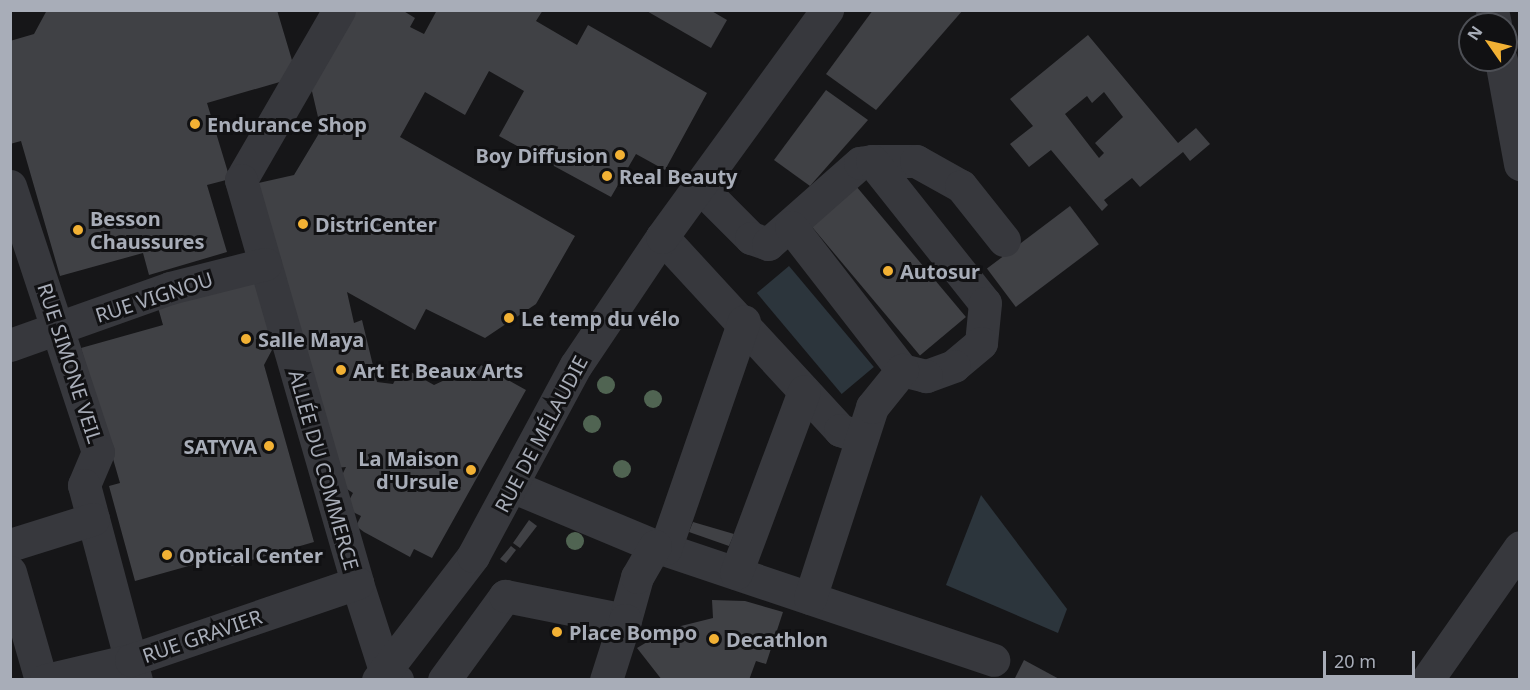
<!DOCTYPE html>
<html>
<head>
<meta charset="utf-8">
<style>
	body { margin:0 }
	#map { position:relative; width:1530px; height:690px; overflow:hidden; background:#161618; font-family:"Noto Sans",sans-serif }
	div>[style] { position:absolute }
	.water>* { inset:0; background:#2c353c; transform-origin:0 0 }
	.building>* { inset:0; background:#404145; transform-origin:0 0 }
	.minor>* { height:33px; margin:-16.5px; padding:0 16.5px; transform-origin:16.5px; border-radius:16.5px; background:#37383d }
	.trees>* { width:18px; height:18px; margin:-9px; border-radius:50%; background:#506452 }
	.dots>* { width:16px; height:16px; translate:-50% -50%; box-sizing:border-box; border:3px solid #111113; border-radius:50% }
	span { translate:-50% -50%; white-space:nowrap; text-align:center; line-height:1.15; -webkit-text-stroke:6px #111113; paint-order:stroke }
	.poi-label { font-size:20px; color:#a8adb8; font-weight:700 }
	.left { translate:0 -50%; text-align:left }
	.right { translate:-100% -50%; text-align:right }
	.street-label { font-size:20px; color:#a8adb8 }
	.frame { position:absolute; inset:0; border:12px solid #a8adb8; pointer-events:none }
	.north { position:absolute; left:1458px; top:12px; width:60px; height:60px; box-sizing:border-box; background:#111113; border:2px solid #4d4f55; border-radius:50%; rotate:304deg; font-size:16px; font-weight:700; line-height:24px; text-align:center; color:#a8adb8 }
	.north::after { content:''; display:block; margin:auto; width:21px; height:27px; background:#f2b134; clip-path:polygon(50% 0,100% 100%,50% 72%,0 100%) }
	.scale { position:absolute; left:1323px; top:651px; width:92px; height:27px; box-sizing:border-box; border:3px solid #a8adb8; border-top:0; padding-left:8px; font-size:18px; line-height:21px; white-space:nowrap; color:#a8adb8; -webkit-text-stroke:4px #111113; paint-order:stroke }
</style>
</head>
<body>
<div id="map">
	<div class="water">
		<div style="left:789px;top:266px;width:132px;height:42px;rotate:50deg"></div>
		<div style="clip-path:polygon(981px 495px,1067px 609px,1058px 633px,946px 585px)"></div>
	</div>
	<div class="building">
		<div style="clip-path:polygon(47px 10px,277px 10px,297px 77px,207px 103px,230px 179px,207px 185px,227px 252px,149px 275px,143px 253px,60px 276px,21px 141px,10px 144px,10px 41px,34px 34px)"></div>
		<div style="clip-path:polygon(353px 10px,402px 10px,415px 18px,410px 27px,424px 34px,437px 10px,543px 10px,536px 21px,577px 45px,588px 25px,707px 93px,665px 170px,636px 154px,611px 197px,499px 136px,524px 91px,489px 71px,465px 115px,425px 92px,400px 137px,575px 236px,536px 304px,485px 338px,426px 309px,415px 330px,347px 292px,354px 323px,362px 320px,377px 382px,393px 384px,402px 367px,434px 385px,479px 364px,526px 390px,432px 558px,414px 549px,410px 557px,364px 532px,356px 526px,361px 516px,345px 508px,353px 493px,338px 483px,346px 467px,335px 468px,254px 184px,294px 175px,321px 130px,311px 87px)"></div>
		<div style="clip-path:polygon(645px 10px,710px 10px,727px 20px,711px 48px)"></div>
		<div style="clip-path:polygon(873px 10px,963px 10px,876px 110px,826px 74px)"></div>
		<div style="clip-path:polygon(evenodd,1088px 35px,1178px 143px,1196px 128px,1210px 144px,1190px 161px,1183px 152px,1140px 187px,1132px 178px,1104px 200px,1108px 205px,1102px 211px,1051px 150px,1029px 167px,1010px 144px,1033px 126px,1010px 99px,1088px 35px,1104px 92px,1123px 117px,1095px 143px,1104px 153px,1099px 158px,1065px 114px,1087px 96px,1092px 103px,1104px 92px)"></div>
		<div style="clip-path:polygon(826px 90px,868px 120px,810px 186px,774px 160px)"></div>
		<div style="left:856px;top:186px;width:171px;height:60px;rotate:50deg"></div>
		<div style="left:1070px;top:206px;width:48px;height:104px;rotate:53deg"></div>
		<div style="clip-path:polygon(255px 278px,273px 348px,264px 365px,314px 542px,231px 566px,228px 555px,135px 581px,109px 486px,120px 483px,81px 348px,163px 325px,157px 304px)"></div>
		<div style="clip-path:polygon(529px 520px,537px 526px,520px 548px,513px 543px)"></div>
		<div style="clip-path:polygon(693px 522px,734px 534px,729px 546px,689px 532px)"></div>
		<div style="clip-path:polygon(511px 546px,516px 550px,506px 563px,500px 559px)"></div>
		<div style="clip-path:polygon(712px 600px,745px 601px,783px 612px,766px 664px,756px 661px,749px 680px,662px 680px,637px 648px,669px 629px,713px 618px)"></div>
		<div style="clip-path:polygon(1024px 660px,1061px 680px,1014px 680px)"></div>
	</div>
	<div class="minor">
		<div style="left:339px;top:10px;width:196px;rotate:120deg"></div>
		<div style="left:241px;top:180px;width:419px;rotate:73.9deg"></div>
		<div style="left:357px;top:583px;width:91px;rotate:72.2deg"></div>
		<div style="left:385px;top:670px;width:16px;rotate:40deg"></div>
		<div style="left:1492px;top:10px;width:14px;rotate:78deg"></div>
		<div style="left:1501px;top:60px;width:106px;rotate:79.6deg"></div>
		<div style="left:872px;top:161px;width:44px"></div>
		<div style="left:916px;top:161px;width:51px;rotate:29.1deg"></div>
		<div style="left:961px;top:186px;width:69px;rotate:51.5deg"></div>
		<div style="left:10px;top:186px;width:280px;rotate:71.7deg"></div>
		<div style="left:98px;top:452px;width:36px;rotate:113deg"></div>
		<div style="left:84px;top:485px;width:202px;rotate:75.1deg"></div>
		<div style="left:699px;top:186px;width:74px;rotate:45deg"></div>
		<div style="left:751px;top:238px;width:18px;rotate:19deg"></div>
		<div style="left:768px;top:244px;width:123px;rotate:-41.4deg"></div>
		<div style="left:860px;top:163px;width:12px;rotate:-9deg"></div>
		<div style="left:872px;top:161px;width:181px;rotate:51.5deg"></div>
		<div style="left:985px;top:303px;width:40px;rotate:95.7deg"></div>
		<div style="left:981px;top:343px;width:35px;rotate:140deg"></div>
		<div style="left:954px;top:366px;width:30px;rotate:160deg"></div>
		<div style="left:926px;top:376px;width:25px;rotate:-166deg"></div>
		<div style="left:902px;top:370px;width:181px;rotate:-127.8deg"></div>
		<div style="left:662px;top:237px;width:263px;rotate:47.3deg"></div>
		<div style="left:840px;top:430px;width:23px;rotate:20deg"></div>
		<div style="left:10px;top:345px;width:170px;rotate:-19.6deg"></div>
		<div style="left:170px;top:288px;width:98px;rotate:-14.2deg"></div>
		<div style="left:514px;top:487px;width:153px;rotate:22.7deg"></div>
		<div style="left:655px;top:546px;width:357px;rotate:18.6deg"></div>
		<div style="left:10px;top:545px;width:87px;rotate:-17.4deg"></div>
		<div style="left:665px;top:549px;width:241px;rotate:-70.9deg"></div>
		<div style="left:10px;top:572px;width:112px;rotate:74deg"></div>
		<div style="left:736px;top:573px;width:194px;rotate:-69.5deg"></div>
		<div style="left:810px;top:598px;width:201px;rotate:-72deg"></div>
		<div style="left:872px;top:407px;width:48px;rotate:-51deg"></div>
		<div style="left:46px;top:680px;width:87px;rotate:-13.2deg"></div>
		<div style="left:131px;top:660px;width:239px;rotate:-18.8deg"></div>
		<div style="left:378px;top:680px;width:156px;rotate:-52.5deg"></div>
		<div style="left:473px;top:556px;width:217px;rotate:-61.7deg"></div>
		<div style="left:576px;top:365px;width:154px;rotate:-56.1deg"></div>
		<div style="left:662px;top:237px;width:281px;rotate:-54deg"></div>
		<div style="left:444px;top:680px;width:104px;rotate:-54deg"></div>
		<div style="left:505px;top:596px;width:122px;rotate:11.3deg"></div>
		<div style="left:625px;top:620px;width:45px;rotate:-74.4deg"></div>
		<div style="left:637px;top:577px;width:36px;rotate:-60deg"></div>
		<div style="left:606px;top:680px;width:63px;rotate:-72.4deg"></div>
		<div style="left:1427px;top:680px;width:162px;rotate:-55deg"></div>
	</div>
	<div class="trees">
		<div style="left:606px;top:385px"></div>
		<div style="left:653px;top:399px"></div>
		<div style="left:592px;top:424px"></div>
		<div style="left:622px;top:469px"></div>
		<div style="left:575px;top:541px"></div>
	</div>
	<div class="dots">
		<div style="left:195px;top:124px;background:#f2b134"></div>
		<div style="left:620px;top:155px;background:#f2b134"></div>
		<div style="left:607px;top:176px;background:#f2b134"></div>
		<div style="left:303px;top:224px;background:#f2b134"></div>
		<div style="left:78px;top:230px;background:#f2b134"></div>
		<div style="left:888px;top:271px;background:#f2b134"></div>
		<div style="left:509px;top:318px;background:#f2b134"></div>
		<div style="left:246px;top:339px;background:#f2b134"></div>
		<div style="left:341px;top:370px;background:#f2b134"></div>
		<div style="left:269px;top:446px;background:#f2b134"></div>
		<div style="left:471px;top:470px;background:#f2b134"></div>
		<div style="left:167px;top:555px;background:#f2b134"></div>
		<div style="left:557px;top:632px;background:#f2b134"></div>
		<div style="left:714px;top:639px;background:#f2b134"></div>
	</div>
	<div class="poi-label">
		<span class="left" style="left:207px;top:124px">Endurance Shop</span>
		<span class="right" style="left:608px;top:155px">Boy Diffusion</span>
		<span class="left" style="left:619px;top:176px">Real Beauty</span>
		<span class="left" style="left:90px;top:230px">Besson<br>Chaussures</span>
		<span class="left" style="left:315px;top:224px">DistriCenter</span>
		<span class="left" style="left:900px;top:271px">Autosur</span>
		<span class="left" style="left:521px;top:318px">Le temp du vélo</span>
		<span class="left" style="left:258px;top:339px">Salle Maya</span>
		<span class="left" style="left:353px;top:370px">Art Et Beaux Arts</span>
		<span class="right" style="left:257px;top:446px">SATYVA</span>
		<span class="right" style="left:459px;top:470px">La Maison<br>d'Ursule</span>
		<span class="left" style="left:179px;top:555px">Optical Center</span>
		<span class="left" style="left:569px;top:632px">Place Bompo</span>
		<span class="left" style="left:726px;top:639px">Decathlon</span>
	</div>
	<div class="street-label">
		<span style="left:154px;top:297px;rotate:-18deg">RUE VIGNOU</span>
		<span style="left:70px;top:363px;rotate:72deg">RUE SIMONE VEIL</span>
		<span style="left:541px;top:434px;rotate:-62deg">RUE DE MÉLAUDIE</span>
		<span style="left:324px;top:470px;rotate:74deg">ALLÉE DU COMMERCE</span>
		<span style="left:202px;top:636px;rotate:-19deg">RUE GRAVIER</span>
	</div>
	<div class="frame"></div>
	<div class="north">N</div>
	<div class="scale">20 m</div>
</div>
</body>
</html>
